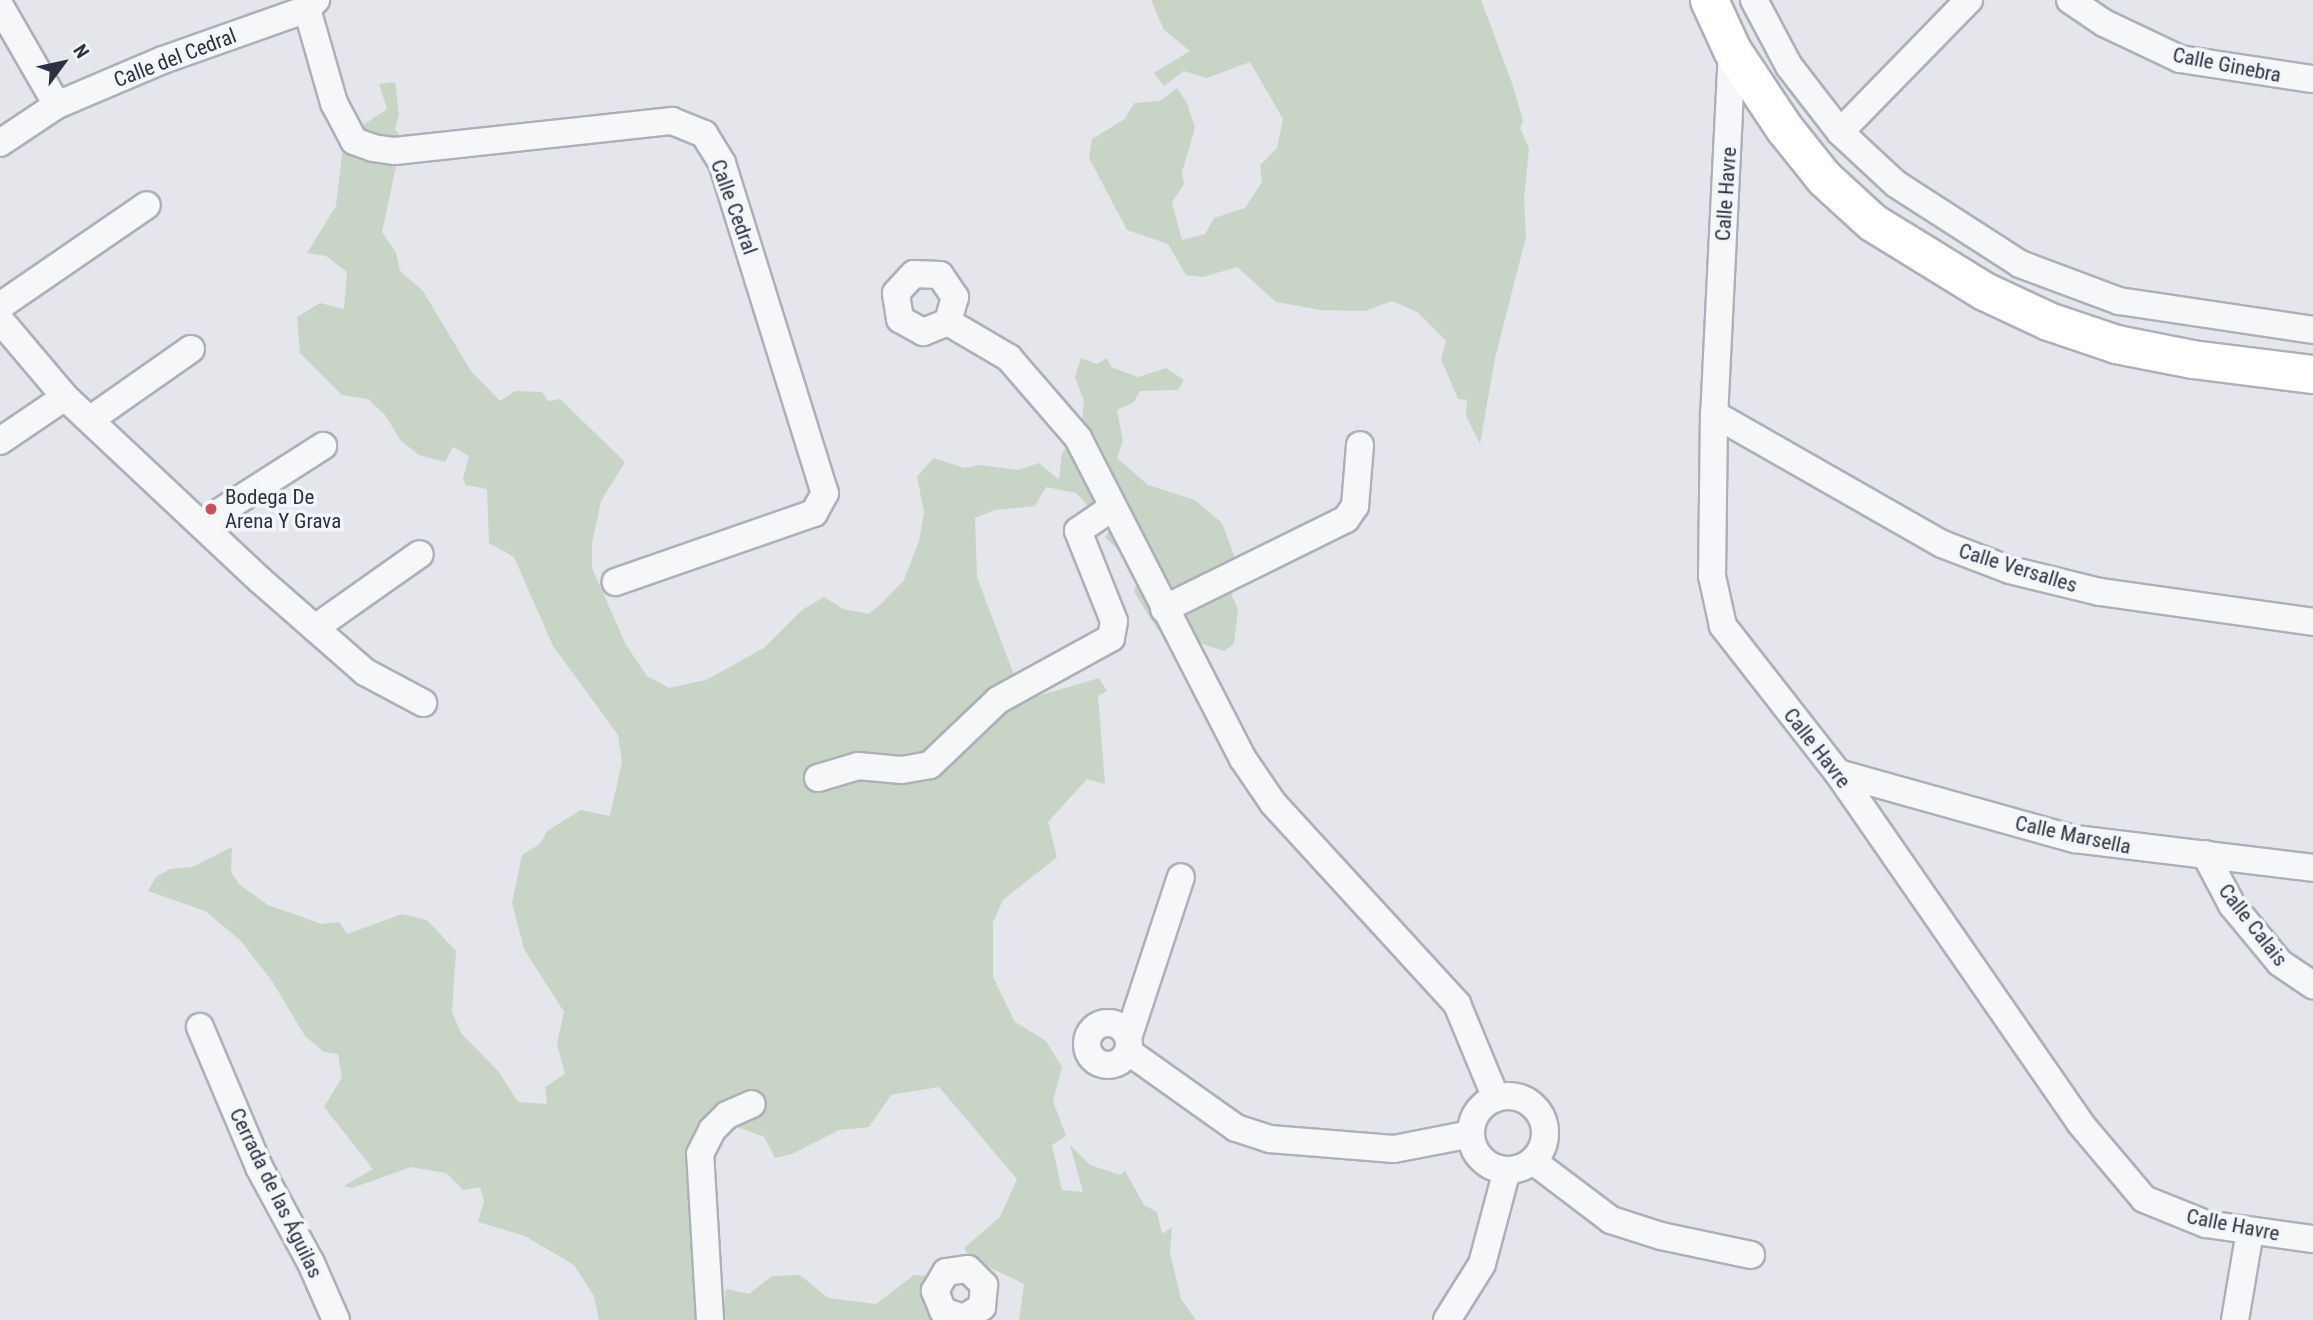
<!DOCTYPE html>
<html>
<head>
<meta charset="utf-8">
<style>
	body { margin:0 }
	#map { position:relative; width:2313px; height:1320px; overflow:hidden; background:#e4e6eb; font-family:"Roboto Condensed",sans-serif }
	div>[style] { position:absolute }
	.green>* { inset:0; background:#c7d4c6 }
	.roads { filter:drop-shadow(2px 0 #adb0b8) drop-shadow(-2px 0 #adb0b8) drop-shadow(0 2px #adb0b8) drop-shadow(0 -2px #adb0b8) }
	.street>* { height:26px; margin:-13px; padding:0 13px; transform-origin:13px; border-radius:13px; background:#f6f7f9 }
	.street>.ring { margin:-13px; padding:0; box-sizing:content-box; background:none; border:26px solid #f6f7f9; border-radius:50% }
	.secondary>* { height:37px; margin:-18.5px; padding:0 18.5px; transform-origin:18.5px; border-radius:18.5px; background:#fff }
	.dots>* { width:19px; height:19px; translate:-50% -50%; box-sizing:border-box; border:4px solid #f3f5f8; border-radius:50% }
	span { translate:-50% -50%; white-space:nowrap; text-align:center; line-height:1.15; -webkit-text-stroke:7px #f3f5f8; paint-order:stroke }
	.street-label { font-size:21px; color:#2d3242 }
	.poi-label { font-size:21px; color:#2d3242 }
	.left { translate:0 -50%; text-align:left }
	.north { position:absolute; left:28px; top:28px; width:70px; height:70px; -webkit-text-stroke:5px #f3f5f8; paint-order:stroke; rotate:57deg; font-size:19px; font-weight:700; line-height:28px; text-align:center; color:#2d3242 }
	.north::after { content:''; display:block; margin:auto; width:24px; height:32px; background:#2d3242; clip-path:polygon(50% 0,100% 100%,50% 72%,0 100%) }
</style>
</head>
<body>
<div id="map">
	<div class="green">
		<div style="clip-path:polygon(1151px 0,1481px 0,1512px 83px,1523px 121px,1520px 128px,1529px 148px,1524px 199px,1526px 237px,1495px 358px,1480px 444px,1466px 416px,1467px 400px,1458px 399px,1441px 359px,1446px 341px,1417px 312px,1392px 301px,1365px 311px,1321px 310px,1276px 302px,1237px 267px,1203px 277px,1186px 275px,1168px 244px,1127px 230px,1089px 158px,1092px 139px,1125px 119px,1134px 103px,1160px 101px,1177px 88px,1187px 103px,1195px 128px,1182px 172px,1184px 184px,1172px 202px,1182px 240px,1205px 234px,1214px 218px,1245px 208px,1262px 182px,1260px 165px,1277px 148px,1283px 119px,1250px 62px,1207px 78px,1184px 71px,1164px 86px,1154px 73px,1190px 51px,1164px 30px)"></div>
		<div style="clip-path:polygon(395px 82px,399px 115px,395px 129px,402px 139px,382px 232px,396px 252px,400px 271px,423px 291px,471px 371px,500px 401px,515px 391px,542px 392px,548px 401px,560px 399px,625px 462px,601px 501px,592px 543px,592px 568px,626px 645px,647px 676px,669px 688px,706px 680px,764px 648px,802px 610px,824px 597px,843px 609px,869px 614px,883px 602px,904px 580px,919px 541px,924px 513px,917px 476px,934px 458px,964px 468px,979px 465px,1019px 470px,1039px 463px,1059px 480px,1062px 454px,1082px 422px,1084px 401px,1075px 377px,1081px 358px,1097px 364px,1107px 358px,1111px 367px,1138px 377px,1166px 368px,1184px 380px,1178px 390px,1140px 391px,1134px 402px,1117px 410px,1123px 441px,1117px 458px,1148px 485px,1195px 500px,1222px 523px,1234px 555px,1226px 581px,1238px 610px,1234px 644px,1224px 651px,1158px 630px,1134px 592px,1140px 571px,1105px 537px,1110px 530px,1076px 493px,1046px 487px,1035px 506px,995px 510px,975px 518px,977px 577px,1014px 675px,1038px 696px,1099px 678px,1107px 691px,1098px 696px,1105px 784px,1087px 779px,1048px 822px,1057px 857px,1003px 900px,993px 922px,993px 977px,1015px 1022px,1046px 1041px,1062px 1067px,1053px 1101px,1066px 1136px,1052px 1145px,1062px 1190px,1083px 1192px,1070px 1145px,1090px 1165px,1120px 1175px,1125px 1171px,1144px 1205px,1157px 1212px,1162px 1234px,1172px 1227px,1170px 1253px,1181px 1299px,1196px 1320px,1019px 1320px,1024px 1284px,970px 1258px,964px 1248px,1000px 1217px,1017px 1179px,939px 1087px,891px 1095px,869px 1127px,839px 1130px,792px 1154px,775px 1158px,764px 1137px,735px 1126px,714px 1153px,714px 1274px,724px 1302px,726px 1289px,749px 1294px,772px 1276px,800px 1275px,828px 1298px,876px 1304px,914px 1275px,933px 1276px,924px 1290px,934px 1315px,929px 1320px,599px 1320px,594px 1296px,574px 1265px,525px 1236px,478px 1222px,484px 1201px,480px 1187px,463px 1190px,446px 1173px,411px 1167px,352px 1188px,344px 1186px,373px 1169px,324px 1107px,342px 1077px,338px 1054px,324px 1052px,305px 1036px,272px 981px,240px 940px,205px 911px,148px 891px,156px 877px,170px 869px,192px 867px,232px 847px,231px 872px,240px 885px,268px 905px,322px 924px,339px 922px,347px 934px,402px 914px,427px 920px,456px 951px,452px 1012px,461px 1033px,498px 1071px,518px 1102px,547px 1104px,545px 1087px,565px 1074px,557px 1044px,564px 1012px,524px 949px,512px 903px,522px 855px,540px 844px,547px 831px,581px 810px,610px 816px,622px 762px,618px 735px,553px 646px,514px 557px,489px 543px,487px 489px,466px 485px,463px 479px,469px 456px,453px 447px,445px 462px,419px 455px,400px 440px,386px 416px,368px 399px,342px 395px,300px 353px,297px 317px,320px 303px,344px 309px,347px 272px,326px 256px,307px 253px,336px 206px,344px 138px,387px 109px,379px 84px)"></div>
	</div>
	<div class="roads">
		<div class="street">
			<div style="left:1754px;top:0;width:75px;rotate:62.1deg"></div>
			<div style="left:1789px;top:66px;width:83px;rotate:52.3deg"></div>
			<div style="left:1840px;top:132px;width:76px;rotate:42.9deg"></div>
			<div style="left:1896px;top:184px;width:148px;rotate:32.8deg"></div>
			<div style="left:2020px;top:264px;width:106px;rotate:20.5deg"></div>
			<div style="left:2119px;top:301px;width:196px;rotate:8.5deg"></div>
			<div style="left:2070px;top:0;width:41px;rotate:34.1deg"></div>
			<div style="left:2104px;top:23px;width:84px;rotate:25.3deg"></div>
			<div style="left:2180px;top:59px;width:134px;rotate:8.6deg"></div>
			<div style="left:0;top:6px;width:114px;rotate:60.1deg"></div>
			<div style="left:307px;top:9px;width:98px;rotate:74deg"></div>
			<div style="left:334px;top:103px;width:43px;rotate:62.2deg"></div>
			<div style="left:354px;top:141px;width:20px;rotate:20deg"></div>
			<div style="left:373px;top:148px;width:22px;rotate:8deg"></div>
			<div style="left:395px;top:151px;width:279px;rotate:-6.2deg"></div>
			<div style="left:672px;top:121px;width:35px;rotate:22deg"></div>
			<div style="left:704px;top:134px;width:34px;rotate:58deg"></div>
			<div style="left:722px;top:163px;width:346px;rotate:72.7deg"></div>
			<div style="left:825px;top:493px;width:23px;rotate:119deg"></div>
			<div style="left:814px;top:513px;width:210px;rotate:160.8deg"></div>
			<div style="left:1732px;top:50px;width:364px;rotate:92.8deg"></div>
			<div style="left:1714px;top:414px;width:162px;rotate:90.7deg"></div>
			<div style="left:1712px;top:576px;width:51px;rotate:77.6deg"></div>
			<div style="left:1723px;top:626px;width:187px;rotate:52deg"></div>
			<div style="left:1838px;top:773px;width:426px;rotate:55.3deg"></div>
			<div style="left:2080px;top:1123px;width:99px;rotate:49.9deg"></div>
			<div style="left:2144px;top:1199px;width:67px;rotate:22deg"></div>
			<div style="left:2206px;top:1224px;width:108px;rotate:8deg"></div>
			<div style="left:1840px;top:132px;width:185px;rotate:-45.7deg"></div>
			<div style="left:0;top:143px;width:69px;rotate:-33.7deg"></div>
			<div style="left:57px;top:105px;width:115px;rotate:-23deg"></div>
			<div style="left:163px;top:60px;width:153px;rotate:-19.5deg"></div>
			<div style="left:307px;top:9px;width:13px;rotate:-45deg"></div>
			<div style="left:914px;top:274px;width:26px;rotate:2deg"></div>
			<div style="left:940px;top:275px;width:27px;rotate:56deg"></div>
			<div style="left:955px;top:297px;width:26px;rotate:106deg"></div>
			<div style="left:948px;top:322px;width:27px;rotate:158deg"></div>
			<div style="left:923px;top:332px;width:26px;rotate:-151deg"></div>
			<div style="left:900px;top:319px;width:26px;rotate:-99deg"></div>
			<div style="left:896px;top:293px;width:26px;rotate:-47deg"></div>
			<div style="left:0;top:306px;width:178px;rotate:-34.5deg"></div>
			<div style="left:0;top:320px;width:101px;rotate:49.8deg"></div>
			<div style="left:65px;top:397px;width:267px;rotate:43.2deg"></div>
			<div style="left:260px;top:580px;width:140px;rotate:41.2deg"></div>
			<div style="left:365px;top:672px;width:66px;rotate:28.1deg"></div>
			<div style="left:948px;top:322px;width:71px;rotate:30.5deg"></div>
			<div style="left:1009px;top:358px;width:106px;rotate:49.2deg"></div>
			<div style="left:1078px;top:438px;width:361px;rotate:62.8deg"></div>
			<div style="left:1243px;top:759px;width:53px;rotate:55.7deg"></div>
			<div style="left:1273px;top:803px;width:273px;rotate:47.5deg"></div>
			<div style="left:1457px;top:1004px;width:102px;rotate:67.5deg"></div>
			<div style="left:1714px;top:414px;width:262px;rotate:29.7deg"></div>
			<div style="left:1942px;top:544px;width:73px;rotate:20.9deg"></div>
			<div style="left:2010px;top:570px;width:93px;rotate:13.7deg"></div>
			<div style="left:2100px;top:592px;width:215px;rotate:8deg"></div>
			<div style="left:91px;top:419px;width:122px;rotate:-35deg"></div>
			<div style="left:0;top:441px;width:78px;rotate:-34.1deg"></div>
			<div style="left:201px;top:524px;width:145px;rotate:-32.6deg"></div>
			<div style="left:1164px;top:609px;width:203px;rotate:-26.3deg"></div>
			<div style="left:1346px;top:519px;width:16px;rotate:-55deg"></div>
			<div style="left:1355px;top:506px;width:61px;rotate:-85.3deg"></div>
			<div style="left:315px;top:628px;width:128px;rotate:-35.2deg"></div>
			<div style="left:1838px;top:773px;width:246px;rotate:15.6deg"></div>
			<div style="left:2075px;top:839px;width:240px;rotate:6.9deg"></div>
			<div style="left:818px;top:778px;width:42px;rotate:-16.7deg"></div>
			<div style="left:858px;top:766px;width:44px;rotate:5.2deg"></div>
			<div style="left:902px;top:770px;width:28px;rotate:-10deg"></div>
			<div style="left:930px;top:765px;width:94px;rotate:-43.7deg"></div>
			<div style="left:998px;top:700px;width:129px;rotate:-28.8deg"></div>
			<div style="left:1111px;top:638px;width:17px;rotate:-80deg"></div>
			<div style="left:1114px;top:621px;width:97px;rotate:-111.8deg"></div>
			<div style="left:1078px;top:531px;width:42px;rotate:-34.4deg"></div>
			<div style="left:2205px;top:854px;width:58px;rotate:62.1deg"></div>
			<div style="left:2232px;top:905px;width:75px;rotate:50.4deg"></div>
			<div style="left:2280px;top:963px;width:40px;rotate:34deg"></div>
			<div class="ring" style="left:1087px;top:1023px;width:16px;height:16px"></div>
			<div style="left:200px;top:1027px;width:152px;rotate:67.1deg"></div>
			<div style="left:259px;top:1167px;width:109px;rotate:61.6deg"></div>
			<div style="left:311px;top:1263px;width:62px;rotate:66.3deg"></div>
			<div style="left:1129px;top:1035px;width:166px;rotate:-71.8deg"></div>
			<div style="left:1129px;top:1052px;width:131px;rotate:35.4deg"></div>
			<div style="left:1236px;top:1128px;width:36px;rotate:18deg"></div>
			<div style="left:1270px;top:1139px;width:124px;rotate:4.6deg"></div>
			<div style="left:1394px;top:1149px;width:78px;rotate:-11deg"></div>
			<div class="ring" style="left:1471px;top:1096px;width:48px;height:48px"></div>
			<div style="left:1533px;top:1161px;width:98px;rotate:37.1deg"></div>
			<div style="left:1611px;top:1220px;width:52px;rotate:17.7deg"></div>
			<div style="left:1661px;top:1236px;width:92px;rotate:11.9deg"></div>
			<div style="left:968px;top:1269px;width:23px;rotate:45deg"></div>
			<div style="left:984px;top:1285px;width:22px;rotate:95deg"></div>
			<div style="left:982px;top:1307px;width:21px;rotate:149deg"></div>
			<div style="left:964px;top:1318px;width:22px;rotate:-162deg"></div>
			<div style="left:943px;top:1311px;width:22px;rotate:-112deg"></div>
			<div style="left:935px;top:1291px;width:22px;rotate:-60deg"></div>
			<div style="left:946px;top:1272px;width:22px;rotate:-8deg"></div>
			<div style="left:710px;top:1320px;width:166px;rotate:-93.4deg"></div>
			<div style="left:700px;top:1154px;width:27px;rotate:-63deg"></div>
			<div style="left:712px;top:1130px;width:21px;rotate:-45deg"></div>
			<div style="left:727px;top:1115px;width:27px;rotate:-24deg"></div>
			<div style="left:1447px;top:1320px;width:66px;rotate:-58deg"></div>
			<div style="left:1482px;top:1264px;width:97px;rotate:-75.1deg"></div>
			<div style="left:2235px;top:1320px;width:90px;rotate:-80.4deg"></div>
		</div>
		<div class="secondary">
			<div style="left:1709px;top:0;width:55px;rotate:65.3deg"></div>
			<div style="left:1732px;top:50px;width:94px;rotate:56.3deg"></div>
			<div style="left:1784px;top:128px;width:64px;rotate:51.3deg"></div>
			<div style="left:1824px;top:178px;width:65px;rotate:42.5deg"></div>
			<div style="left:1872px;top:222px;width:132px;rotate:31.6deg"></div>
			<div style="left:1984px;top:291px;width:71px;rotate:25.1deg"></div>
			<div style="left:2048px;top:321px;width:72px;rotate:18.7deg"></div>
			<div style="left:2116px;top:344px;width:77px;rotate:11.2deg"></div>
			<div style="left:2192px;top:359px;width:122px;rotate:7.1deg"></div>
		</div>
	</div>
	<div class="dots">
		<div style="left:211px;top:509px;background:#c45556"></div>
	</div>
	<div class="street-label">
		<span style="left:175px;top:58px;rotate:-21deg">Calle del Cedral</span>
		<span style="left:2227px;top:65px;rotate:11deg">Calle Ginebra</span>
		<span style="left:1726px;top:194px;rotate:-86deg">Calle Havre</span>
		<span style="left:734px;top:207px;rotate:70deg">Calle Cedral</span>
		<span style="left:2018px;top:568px;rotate:17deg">Calle Versalles</span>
		<span style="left:1817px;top:748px;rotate:52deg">Calle Havre</span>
		<span style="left:2073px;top:835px;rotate:12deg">Calle Marsella</span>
		<span style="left:2253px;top:925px;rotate:52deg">Calle Calais</span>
		<span style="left:276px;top:1193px;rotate:64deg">Cerrada de las Águilas</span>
		<span style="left:2233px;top:1225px;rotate:11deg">Calle Havre</span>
	</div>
	<div class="poi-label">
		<span class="left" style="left:225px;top:509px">Bodega De<br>Arena Y Grava</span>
	</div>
	<div class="north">N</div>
</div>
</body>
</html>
